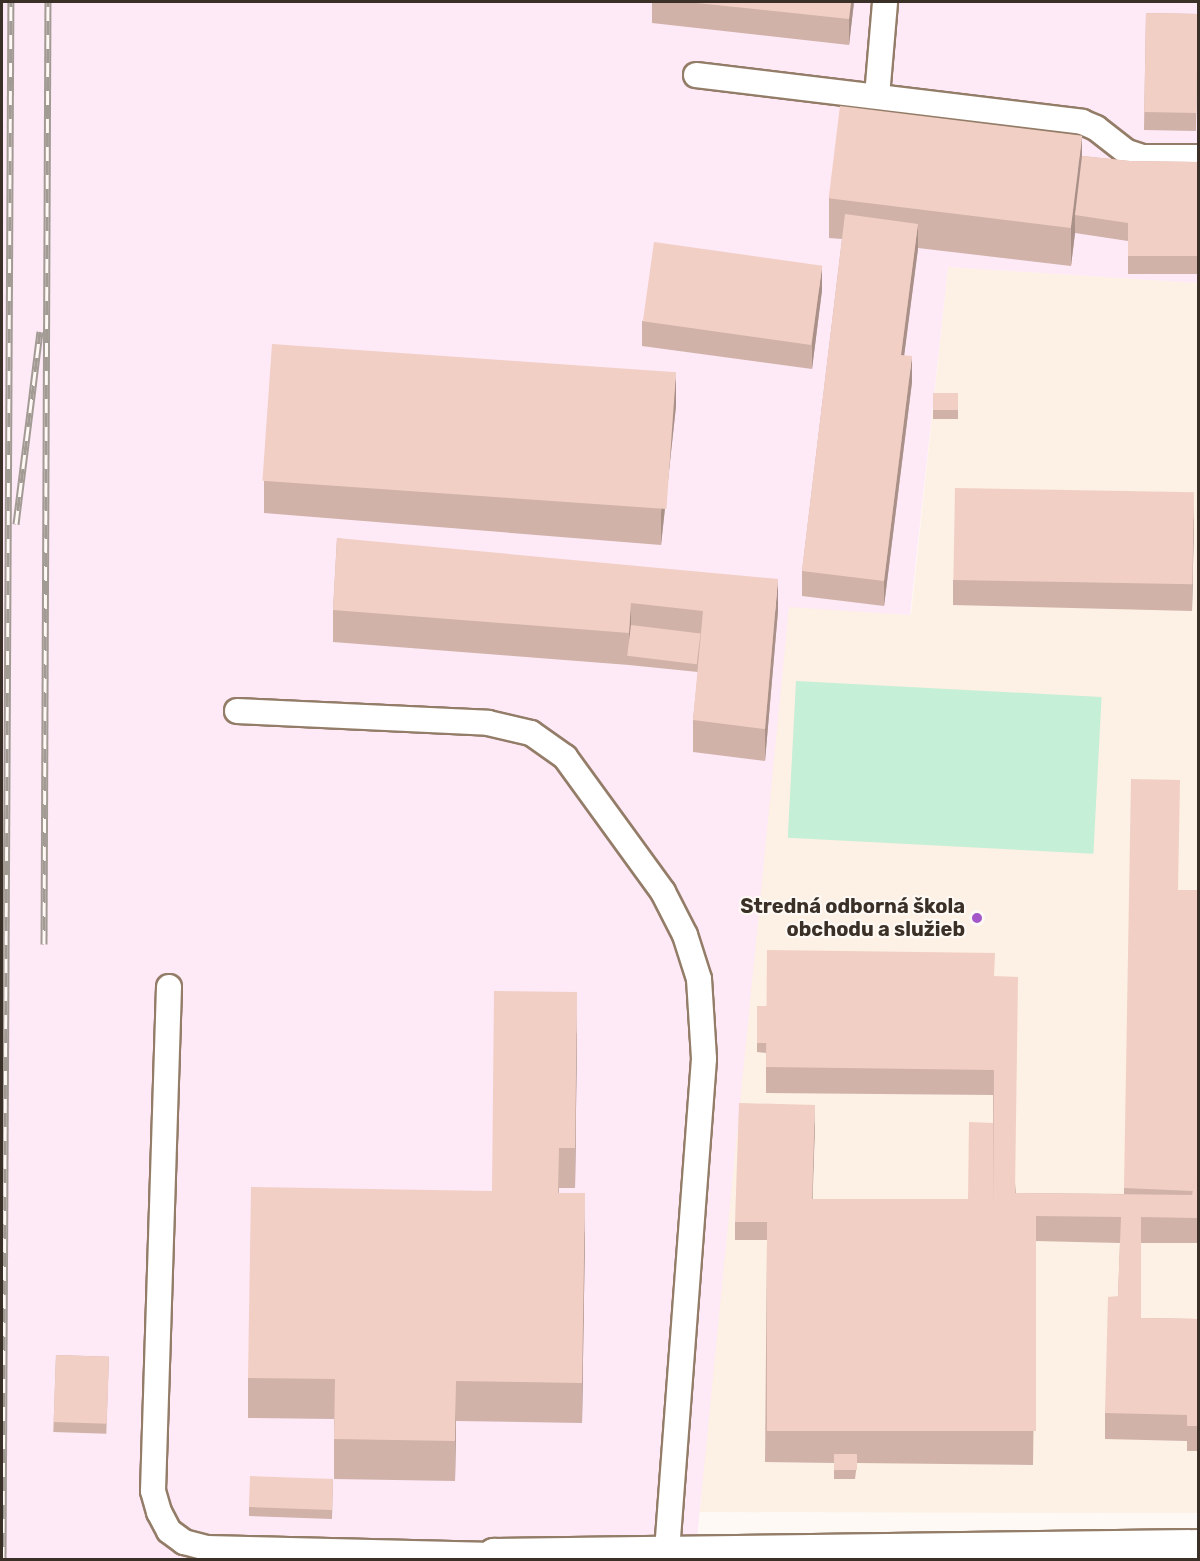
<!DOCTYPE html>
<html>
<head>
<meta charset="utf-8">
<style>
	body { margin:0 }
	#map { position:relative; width:1200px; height:1561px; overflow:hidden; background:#fef9f4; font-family:Rubik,sans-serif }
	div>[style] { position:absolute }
	.built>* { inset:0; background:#fdf0e4 }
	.industrial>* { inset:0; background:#fee9f7 }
	.green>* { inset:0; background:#c5efd6; transform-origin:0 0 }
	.roads { filter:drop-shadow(2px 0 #947d68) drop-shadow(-2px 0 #947d68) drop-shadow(0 2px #947d68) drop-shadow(0 -2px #947d68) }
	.service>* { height:24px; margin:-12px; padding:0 12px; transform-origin:12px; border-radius:12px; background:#fff }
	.minor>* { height:33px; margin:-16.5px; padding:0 16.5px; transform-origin:16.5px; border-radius:16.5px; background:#fff }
	.rail>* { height:7px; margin-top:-3.5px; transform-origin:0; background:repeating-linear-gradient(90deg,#fef9f4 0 14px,#a29b94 0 28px); box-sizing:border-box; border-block:2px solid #a29b94 }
	.wall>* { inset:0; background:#d0b2a9; transform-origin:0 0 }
	.shaded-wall>* { inset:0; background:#a99189 }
	.building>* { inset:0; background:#f2cfc4; transform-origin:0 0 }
	.dots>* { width:16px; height:16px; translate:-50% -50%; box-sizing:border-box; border:3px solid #fef9f4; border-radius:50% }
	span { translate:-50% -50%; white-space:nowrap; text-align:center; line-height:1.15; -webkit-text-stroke:4.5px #fef9f4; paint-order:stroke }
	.poi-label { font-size:20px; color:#3a3027; font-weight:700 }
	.right { translate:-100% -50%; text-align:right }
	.frame { position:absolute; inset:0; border:3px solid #3a3027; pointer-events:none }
</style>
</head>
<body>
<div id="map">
	<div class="built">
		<div style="clip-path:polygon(948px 267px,1198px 283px,1198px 1513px,700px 1512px,721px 1221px,789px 606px,911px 615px)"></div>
	</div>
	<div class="industrial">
		<div style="clip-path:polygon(2px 2px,1198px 2px,1198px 283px,948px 267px,910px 615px,789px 607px,695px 1559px,2px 1560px)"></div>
	</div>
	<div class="green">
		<div style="left:796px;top:681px;width:306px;height:157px;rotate:3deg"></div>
	</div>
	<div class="roads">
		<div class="service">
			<div style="left:696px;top:75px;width:389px;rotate:6.9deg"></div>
			<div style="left:1082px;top:122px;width:15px;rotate:23deg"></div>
			<div style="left:1096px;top:128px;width:39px;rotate:38deg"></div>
			<div style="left:1127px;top:152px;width:16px;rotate:18deg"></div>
			<div style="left:1142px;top:157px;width:56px"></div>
			<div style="left:877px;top:96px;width:94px;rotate:-85.1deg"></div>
			<div style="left:237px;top:711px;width:251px;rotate:2.7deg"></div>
			<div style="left:488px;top:723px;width:44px;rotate:13.1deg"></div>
			<div style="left:531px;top:733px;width:42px;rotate:35.2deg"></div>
			<div style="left:565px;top:757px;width:167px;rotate:54deg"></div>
			<div style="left:663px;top:892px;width:48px;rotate:62.9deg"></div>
			<div style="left:685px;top:935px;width:46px;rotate:72.3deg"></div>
			<div style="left:699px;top:979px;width:80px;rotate:86.4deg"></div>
			<div style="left:704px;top:1059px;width:494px;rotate:94.3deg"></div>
			<div style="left:169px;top:987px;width:504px;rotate:91.82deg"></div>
			<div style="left:153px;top:1491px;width:22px;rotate:74deg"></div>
			<div style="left:159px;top:1512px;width:21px;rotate:62deg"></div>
			<div style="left:169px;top:1531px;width:19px;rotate:36deg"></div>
			<div style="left:184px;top:1542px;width:24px;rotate:15deg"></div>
			<div style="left:207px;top:1548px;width:287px;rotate:1.4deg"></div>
		</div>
		<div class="minor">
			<div style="left:491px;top:1560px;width:6px;rotate:-59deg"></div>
			<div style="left:494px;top:1555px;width:704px;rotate:-0.73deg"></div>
		</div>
	</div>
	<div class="rail">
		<div style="left:16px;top:524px;width:194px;rotate:-82.9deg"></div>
		<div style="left:44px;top:944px;width:942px;rotate:-89.76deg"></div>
		<div style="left:3px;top:1560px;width:1558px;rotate:-89.71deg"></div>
	</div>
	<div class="wall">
		<div style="clip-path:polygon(652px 2px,854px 2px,849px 45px,652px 23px)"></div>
		<div style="left:1146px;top:13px;width:52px;height:117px;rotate:1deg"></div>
		<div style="clip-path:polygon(1082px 156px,1130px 161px,1198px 162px,1198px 274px,1128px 274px,1128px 241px,1075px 233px,1071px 266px,918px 248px,904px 355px,912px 382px,884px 606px,802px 596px,802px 571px,842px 239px,829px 238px,829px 198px)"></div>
		<div style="clip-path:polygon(822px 290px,812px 369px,642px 346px,642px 321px)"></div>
		<div style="left:933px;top:393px;width:25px;height:26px"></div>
		<div style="clip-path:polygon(676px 406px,661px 545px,264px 513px,264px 481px)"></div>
		<div style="clip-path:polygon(1194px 519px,1192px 611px,953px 605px,953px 580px)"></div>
		<div style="clip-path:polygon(337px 538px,778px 611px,765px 761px,693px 752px,693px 720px,698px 672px,629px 665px,333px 642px,333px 610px)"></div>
		<div style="clip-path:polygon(1178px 890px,1198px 890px,1198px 1243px,1141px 1243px,1141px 1318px,1198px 1319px,1198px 1451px,1187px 1451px,1187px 1441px,1105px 1439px,1105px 1413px,1118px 1296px,1120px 1243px,1036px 1241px,1033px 1465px,857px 1463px,855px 1479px,834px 1479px,834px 1463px,765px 1462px,767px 1240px,735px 1240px,735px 1222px,815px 1123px,812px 1199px,968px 1199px,993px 1123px,993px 1095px,766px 1093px,766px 1045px,766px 1053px,757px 1052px,757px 1043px,767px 1006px,995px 976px,1016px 1193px,1124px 1194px,1124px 1188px)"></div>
		<div style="clip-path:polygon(577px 1032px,575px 1188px,559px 1188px,559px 1193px,585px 1233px,582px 1423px,456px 1421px,455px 1481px,334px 1479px,334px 1419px,248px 1418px,248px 1378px,492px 1191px)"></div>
		<div style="left:56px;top:1355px;width:53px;height:77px;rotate:2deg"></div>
		<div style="clip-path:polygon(333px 1479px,332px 1519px,249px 1516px,249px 1507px)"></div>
	</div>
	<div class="shaded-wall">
		<div style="clip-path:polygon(851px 2px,854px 2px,849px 45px,849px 19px)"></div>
		<div style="clip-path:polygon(1082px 134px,1082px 174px,1075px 215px,1075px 233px,1071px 266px,1071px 226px)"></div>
		<div style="clip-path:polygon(918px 224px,918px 249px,901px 380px,901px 355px)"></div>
		<div style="clip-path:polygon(822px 265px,822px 290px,812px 369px,812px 343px)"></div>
		<div style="clip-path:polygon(912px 356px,912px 382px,884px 606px,884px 581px)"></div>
		<div style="clip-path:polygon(676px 374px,676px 406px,661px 545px,661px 513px)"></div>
		<div style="clip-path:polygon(1194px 494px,1194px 519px,1192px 611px,1192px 586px)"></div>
		<div style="clip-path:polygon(778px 579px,778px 611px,765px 761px,765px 729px)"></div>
		<div style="clip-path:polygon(631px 603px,631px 634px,629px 656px,629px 633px)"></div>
		<div style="clip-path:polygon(577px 992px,577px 1032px,575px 1188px,575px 1148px)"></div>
		<div style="clip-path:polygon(815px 1105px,815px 1123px,812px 1217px,812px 1199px)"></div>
		<div style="clip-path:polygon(585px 1193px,585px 1233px,582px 1423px,582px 1383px)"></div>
		<div style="clip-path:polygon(456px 1381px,456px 1421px,455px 1481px,455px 1441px)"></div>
	</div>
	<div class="building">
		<div style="clip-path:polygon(687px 2px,851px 2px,849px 19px)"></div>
		<div style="left:1146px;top:13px;width:52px;height:99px;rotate:1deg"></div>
		<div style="left:840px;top:106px;width:244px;height:93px;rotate:7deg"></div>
		<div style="clip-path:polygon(1082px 156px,1130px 161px,1198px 162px,1198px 256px,1128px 256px,1128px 223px,1075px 215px)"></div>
		<div style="clip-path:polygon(845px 214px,918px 224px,901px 355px,912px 356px,884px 581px,802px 571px)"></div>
		<div style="left:654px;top:242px;width:170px;height:80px;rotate:8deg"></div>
		<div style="left:272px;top:344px;width:405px;height:137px;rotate:4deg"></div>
		<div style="left:933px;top:393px;width:25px;height:17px"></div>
		<div style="left:955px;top:488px;width:239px;height:92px;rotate:1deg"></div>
		<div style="clip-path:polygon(337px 538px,778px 579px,765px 729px,693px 720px,703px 611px,631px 603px,629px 633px,333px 610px)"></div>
		<div style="left:631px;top:625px;width:70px;height:31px;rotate:7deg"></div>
		<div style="clip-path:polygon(1131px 779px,1180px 780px,1178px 890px,1198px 890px,1198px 1183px,1194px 1183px,1193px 1191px,1124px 1188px)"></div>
		<div style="clip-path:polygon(767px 950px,995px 953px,994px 976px,1018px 977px,1015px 1193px,1192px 1195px,1194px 1183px,1198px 1183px,1198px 1218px,1141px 1217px,1141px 1318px,1198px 1319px,1198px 1426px,1187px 1426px,1187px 1415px,1105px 1413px,1108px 1297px,1118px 1296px,1121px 1217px,1036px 1216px,1036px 1209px,993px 1209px,994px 1070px,766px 1067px)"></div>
		<div style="clip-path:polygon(494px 991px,577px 992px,575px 1148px,559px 1148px,558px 1193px,585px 1193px,582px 1383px,456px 1381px,455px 1441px,334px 1439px,335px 1379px,248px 1378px,251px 1187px,492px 1191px)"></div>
		<div style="left:757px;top:1006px;width:10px;height:37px"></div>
		<div style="clip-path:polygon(739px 1103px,815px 1105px,812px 1199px,968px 1199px,969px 1122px,993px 1123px,993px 1209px,767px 1207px,767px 1222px,735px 1222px)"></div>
		<div style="left:767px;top:1207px;width:269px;height:224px"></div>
		<div style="left:56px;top:1355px;width:53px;height:67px;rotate:2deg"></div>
		<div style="left:834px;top:1454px;width:23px;height:16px"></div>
		<div style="left:250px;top:1476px;width:83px;height:31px;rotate:2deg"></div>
	</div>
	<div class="dots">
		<div style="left:977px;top:918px;background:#a457c9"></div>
	</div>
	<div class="poi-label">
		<span class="right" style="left:965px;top:918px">Stredná odborná škola<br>obchodu a služieb</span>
	</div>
	<div class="frame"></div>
</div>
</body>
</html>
